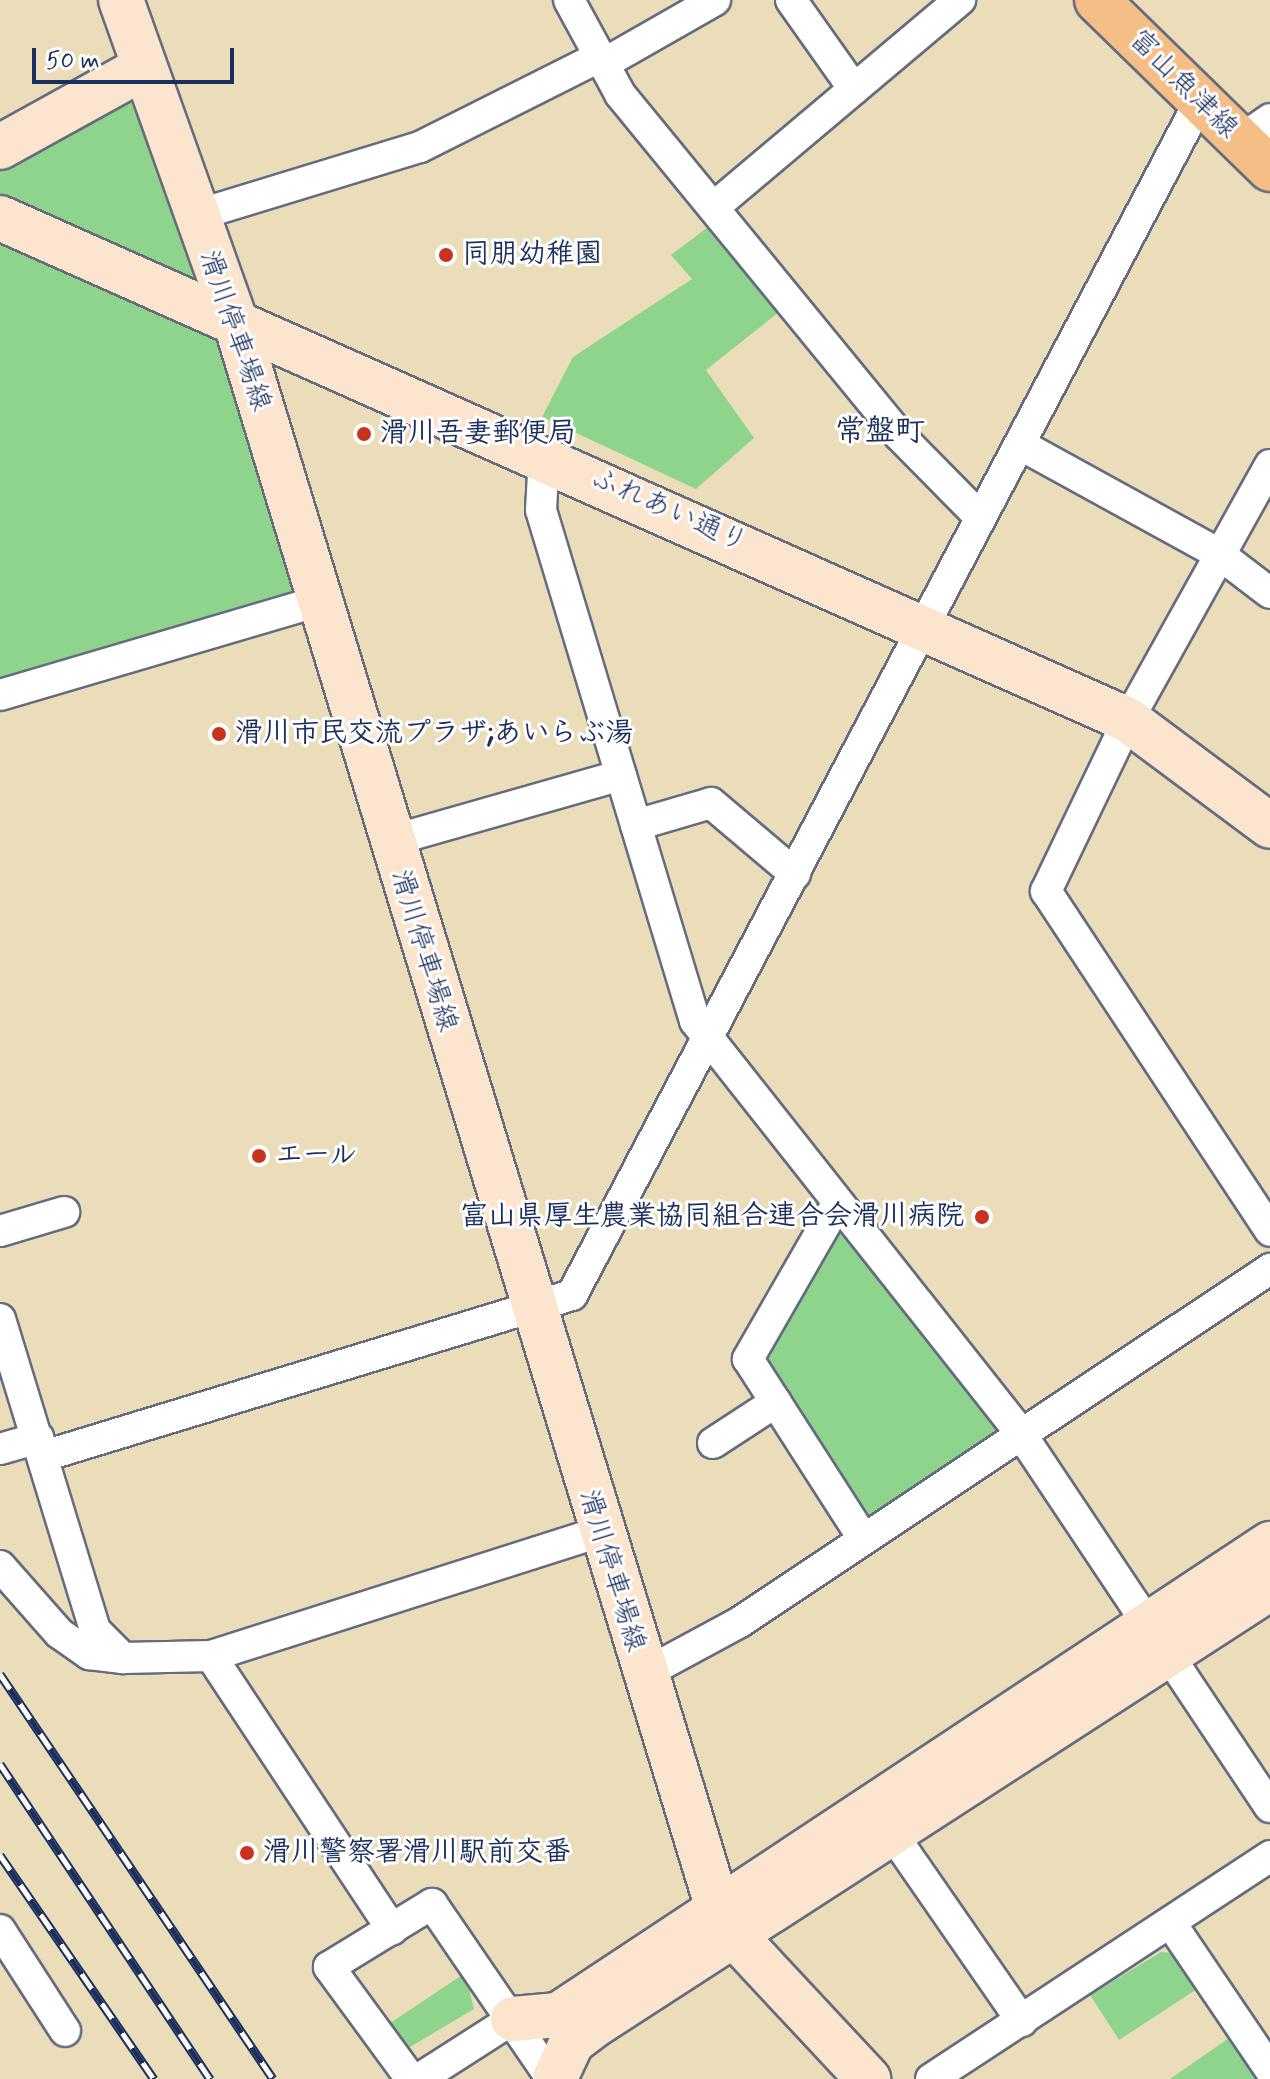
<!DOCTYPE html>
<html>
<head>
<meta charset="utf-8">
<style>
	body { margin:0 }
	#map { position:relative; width:1270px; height:2079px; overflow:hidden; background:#ebddba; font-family:Mynerve,"Klee One",sans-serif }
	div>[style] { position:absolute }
	.green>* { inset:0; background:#8fd48d }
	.roads { filter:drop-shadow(2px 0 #646c7e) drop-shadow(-2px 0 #646c7e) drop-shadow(0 2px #646c7e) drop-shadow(0 -2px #646c7e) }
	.street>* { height:30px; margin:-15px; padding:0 15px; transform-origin:15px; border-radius:15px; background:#fff }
	.secondary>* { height:44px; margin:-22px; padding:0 22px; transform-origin:22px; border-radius:22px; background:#fbe5cf }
	.primary>* { height:44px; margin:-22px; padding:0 22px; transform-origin:22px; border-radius:22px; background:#f6be87 }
	.rail>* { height:9px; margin-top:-4.5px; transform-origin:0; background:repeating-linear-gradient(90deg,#fff 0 18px,#1b2f5e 0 36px); box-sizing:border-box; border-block:2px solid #1b2f5e }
	.dots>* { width:22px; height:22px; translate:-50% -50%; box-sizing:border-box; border:4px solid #fff; border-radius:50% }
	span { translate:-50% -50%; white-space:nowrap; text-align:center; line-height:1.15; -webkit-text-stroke:6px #fff; paint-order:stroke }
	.street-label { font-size:28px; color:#1b2f5e }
	.poi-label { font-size:28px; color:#1b2f5e; font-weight:700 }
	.left { translate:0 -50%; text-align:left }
	.right { translate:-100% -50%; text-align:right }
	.neighbourhood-label { font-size:30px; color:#1b2f5e; font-weight:700 }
	.scale { position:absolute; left:32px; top:48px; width:202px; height:36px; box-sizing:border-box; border:4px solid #1b2f5e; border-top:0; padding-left:10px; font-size:24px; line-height:28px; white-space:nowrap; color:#1b2f5e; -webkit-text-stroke:6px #fff; paint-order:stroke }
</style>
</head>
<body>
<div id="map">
	<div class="green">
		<div style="clip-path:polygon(143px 68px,317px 602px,0 695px,0 147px)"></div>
		<div style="clip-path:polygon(716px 221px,784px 308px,706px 370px,754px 438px,696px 489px,542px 417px,573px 357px,692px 279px,671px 255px)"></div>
		<div style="clip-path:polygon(837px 1204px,1019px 1431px,868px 1535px,753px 1362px)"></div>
		<div style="clip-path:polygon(1161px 1952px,1172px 1953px,1197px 1989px,1119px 2040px,1090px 1995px)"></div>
		<div style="clip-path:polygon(465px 1973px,474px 2009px,405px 2050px,386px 2026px)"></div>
		<div style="clip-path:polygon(1229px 2038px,1258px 2079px,1170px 2079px)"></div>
	</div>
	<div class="roads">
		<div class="street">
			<div style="left:569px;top:0;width:107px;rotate:61.5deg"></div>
			<div style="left:620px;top:94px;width:441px;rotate:50.7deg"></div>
			<div style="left:899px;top:435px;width:114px;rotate:45.4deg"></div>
			<div style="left:791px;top:0;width:109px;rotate:54.7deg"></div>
			<div style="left:1239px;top:141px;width:38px;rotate:-35deg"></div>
			<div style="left:714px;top:207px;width:322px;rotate:-40.1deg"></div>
			<div style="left:194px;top:216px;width:236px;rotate:-17deg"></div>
			<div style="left:420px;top:147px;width:198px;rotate:-26.7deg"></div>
			<div style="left:597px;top:58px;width:13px;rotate:9deg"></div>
			<div style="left:610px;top:60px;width:121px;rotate:-29.7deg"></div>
			<div style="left:1021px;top:445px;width:226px;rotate:28.8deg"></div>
			<div style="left:1219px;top:554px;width:64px;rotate:37.4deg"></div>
			<div style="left:544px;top:455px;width:55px;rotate:93.1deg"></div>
			<div style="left:541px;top:510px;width:534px;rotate:73.23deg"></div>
			<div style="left:695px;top:1021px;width:523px;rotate:51.68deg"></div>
			<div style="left:1019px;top:1431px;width:452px;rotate:56.3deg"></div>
			<div style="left:1270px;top:465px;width:292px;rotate:119.1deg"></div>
			<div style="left:1128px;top:720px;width:190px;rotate:115.6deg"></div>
			<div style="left:1046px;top:891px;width:407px;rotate:56.6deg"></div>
			<div style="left:0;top:695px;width:330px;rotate:-16.4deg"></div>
			<div style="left:636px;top:825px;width:78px;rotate:-16.3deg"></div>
			<div style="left:711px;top:803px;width:110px;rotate:40.2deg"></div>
			<div style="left:390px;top:841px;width:240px;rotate:-15.9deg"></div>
			<div style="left:837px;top:1204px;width:179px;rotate:119.9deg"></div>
			<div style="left:748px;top:1359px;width:213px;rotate:57.3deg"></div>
			<div style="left:0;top:1231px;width:67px;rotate:-16.5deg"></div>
			<div style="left:0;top:1319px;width:325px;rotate:73deg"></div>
			<div style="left:95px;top:1630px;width:40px;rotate:45deg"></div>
			<div style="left:123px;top:1658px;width:88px;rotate:-1.3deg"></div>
			<div style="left:211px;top:1656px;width:407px;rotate:-17.7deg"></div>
			<div style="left:713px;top:1443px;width:75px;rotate:-33.1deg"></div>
			<div style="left:0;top:1449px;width:40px;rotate:-16deg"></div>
			<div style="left:44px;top:1456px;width:552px;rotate:-16.96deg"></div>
			<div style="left:572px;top:1295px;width:1347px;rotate:-62.26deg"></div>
			<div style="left:0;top:1566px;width:89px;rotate:48.6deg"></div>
			<div style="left:59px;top:1633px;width:37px;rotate:35deg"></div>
			<div style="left:89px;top:1654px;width:34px;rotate:7deg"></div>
			<div style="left:211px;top:1656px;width:328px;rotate:56.5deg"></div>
			<div style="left:642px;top:1675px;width:111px;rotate:-28.4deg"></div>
			<div style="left:740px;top:1622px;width:637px;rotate:-33.67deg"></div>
			<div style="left:891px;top:1832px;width:230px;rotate:55.3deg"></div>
			<div style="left:1172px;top:1925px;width:175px;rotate:55.9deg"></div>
			<div style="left:0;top:1930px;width:120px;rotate:57.2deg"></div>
			<div style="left:411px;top:2079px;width:139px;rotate:-126.2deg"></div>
			<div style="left:329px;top:1967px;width:121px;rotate:-31.5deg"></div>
			<div style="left:432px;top:1904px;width:212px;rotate:55.6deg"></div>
			<div style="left:419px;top:2079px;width:112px;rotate:-32.6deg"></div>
			<div style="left:931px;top:2079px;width:406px;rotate:-33.3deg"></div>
		</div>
		<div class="secondary">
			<div style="left:121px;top:0;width:340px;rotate:70.4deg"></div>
			<div style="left:235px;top:320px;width:1657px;rotate:73.09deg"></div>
			<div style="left:717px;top:1905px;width:32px;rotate:62deg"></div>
			<div style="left:732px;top:1933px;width:200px;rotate:47deg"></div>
			<div style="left:0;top:147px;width:163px;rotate:-28.9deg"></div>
			<div style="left:0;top:218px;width:1235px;rotate:23.99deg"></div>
			<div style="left:1128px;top:720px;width:177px;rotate:36.7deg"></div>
			<div style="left:513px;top:2019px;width:45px;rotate:-5.1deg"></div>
			<div style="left:558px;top:2015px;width:854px;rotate:-33.49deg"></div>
			<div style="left:556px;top:2076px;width:38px;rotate:-65deg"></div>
			<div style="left:572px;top:2042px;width:34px;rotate:-37deg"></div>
			<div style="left:599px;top:2022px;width:799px;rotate:-32.89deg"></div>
		</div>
		<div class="primary">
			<div style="left:1097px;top:0;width:242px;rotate:44.3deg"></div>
		</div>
	</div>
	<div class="rail">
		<div style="left:0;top:1674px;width:488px;rotate:56deg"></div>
		<div style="left:0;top:1764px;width:379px;rotate:56.3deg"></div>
		<div style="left:0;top:1855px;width:272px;rotate:55.5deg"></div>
	</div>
	<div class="dots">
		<div style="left:446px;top:255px;background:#c8321e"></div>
		<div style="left:364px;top:434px;background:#c8321e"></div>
		<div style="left:219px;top:734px;background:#c8321e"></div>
		<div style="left:259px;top:1156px;background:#c8321e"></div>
		<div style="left:982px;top:1217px;background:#c8321e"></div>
		<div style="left:247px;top:1853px;background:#c8321e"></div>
	</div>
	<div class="street-label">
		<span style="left:1183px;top:85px;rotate:45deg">富山魚津線</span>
		<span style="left:234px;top:331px;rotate:71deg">滑川停車場線</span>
		<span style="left:669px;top:511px;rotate:24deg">ふれあい通り</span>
		<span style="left:423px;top:951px;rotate:73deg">滑川停車場線</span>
		<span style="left:611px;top:1571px;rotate:73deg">滑川停車場線</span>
	</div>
	<div class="poi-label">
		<span class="left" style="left:462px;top:255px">同朋幼稚園</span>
		<span class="left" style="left:380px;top:434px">滑川吾妻郵便局</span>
		<span class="left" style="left:235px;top:734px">滑川市民交流プラザ;あいらぶ湯</span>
		<span class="left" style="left:275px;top:1156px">エール</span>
		<span class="right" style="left:964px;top:1217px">富山県厚生農業協同組合連合会滑川病院</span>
		<span class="left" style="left:263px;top:1853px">滑川警察署滑川駅前交番</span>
	</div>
	<div class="neighbourhood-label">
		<span style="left:880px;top:432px">常盤町</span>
	</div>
	<div class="scale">50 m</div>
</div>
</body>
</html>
